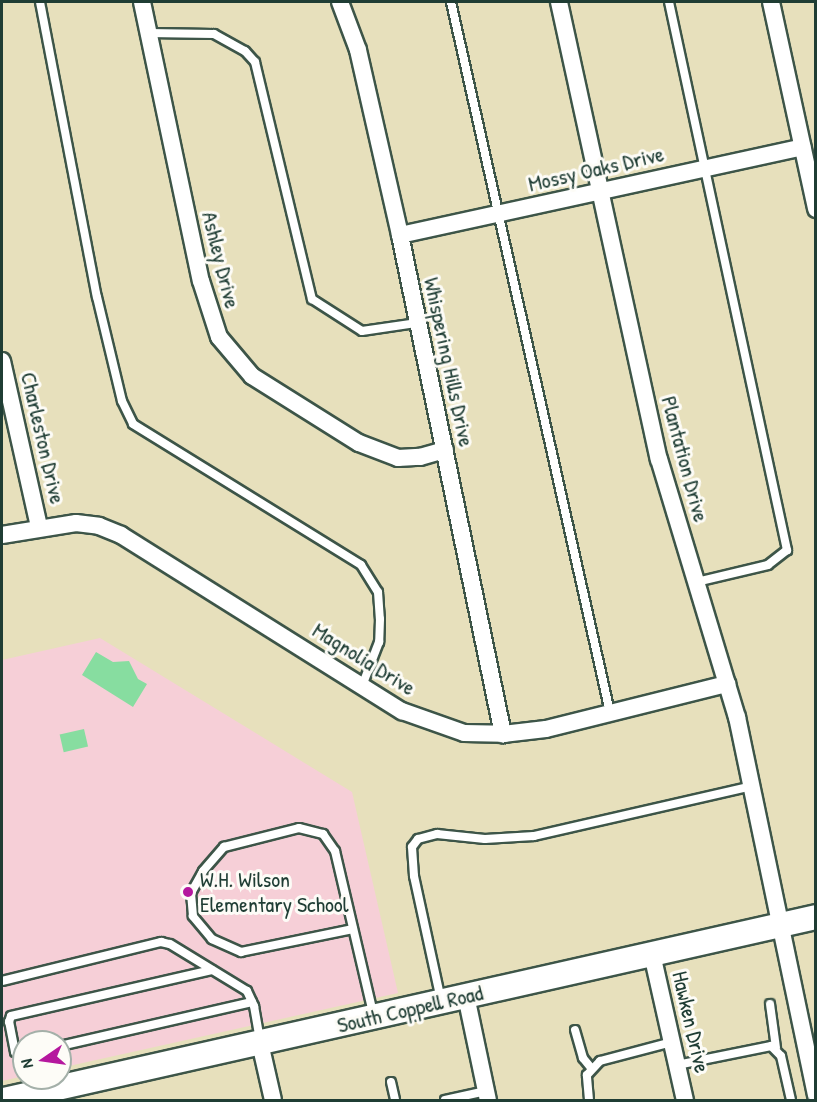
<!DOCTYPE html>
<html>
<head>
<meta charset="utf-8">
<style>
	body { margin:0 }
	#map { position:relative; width:817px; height:1102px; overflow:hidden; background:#e7e0bc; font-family:"Patrick Hand",sans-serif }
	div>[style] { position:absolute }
	.built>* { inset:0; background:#f6cfd7 }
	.green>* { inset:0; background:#87dda0; transform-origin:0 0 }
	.roads { filter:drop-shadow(2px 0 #3d5548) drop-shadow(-2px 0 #3d5548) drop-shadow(0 2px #3d5548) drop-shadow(0 -2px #3d5548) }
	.lane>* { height:8px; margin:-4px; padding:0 4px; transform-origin:4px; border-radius:4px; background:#fff }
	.street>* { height:16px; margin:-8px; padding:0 8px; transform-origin:8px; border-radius:8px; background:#fff }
	.secondary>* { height:24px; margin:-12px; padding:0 12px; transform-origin:12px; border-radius:12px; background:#fff }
	.dots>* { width:16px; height:16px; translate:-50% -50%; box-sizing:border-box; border:3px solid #fdfcf7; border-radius:50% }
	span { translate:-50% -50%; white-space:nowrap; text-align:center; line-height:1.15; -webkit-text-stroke:6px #fdfcf7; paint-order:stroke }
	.street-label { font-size:22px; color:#1f3d34 }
	.poi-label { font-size:22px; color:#1f3d34 }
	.left { translate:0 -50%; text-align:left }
	.frame { position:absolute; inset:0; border:3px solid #1f3d34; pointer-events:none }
	.north { position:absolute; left:12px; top:1030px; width:60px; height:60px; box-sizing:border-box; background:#fdfcf7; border:2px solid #a4b0a9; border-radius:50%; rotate:257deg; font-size:16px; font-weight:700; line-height:24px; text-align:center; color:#1f3d34 }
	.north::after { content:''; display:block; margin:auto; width:21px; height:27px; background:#b5179e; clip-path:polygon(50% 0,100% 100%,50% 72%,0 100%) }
</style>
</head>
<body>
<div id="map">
	<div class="built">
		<div style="clip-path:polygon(100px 638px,352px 792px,398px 993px,60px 1068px,60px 1042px,24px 1042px,24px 1076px,2px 1081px,2px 660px)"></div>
	</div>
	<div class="green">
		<div style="clip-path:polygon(96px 652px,113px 662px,129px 661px,138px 679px,147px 684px,133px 707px,82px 675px)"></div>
		<div style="left:84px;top:729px;width:18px;height:25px;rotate:77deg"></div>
	</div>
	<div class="roads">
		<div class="lane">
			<div style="left:40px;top:2px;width:300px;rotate:79.1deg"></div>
			<div style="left:97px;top:297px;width:107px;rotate:76.5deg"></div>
			<div style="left:122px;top:401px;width:25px;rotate:64deg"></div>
			<div style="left:133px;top:424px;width:268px;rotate:31.7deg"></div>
			<div style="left:361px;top:565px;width:32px;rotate:58deg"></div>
			<div style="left:378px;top:592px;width:27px;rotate:86deg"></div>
			<div style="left:380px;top:619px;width:23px;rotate:92deg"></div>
			<div style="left:379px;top:642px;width:47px;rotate:111.1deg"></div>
			<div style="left:451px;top:2px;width:728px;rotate:77.38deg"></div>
			<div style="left:669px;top:2px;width:561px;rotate:77.85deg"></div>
			<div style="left:787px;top:550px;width:24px;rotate:142deg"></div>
			<div style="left:768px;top:565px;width:74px;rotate:166.7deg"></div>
			<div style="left:148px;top:33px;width:66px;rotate:0.9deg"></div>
			<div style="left:214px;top:34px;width:35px;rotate:29deg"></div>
			<div style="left:245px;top:51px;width:15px;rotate:48deg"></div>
			<div style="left:255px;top:62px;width:244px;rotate:76.5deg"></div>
			<div style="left:312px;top:299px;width:59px;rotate:32.6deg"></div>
			<div style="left:362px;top:331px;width:56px;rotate:-8.3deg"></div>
			<div style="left:353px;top:929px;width:114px;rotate:168.4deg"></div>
			<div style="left:241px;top:952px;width:32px;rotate:-156deg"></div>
			<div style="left:212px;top:939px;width:30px;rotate:-130deg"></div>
			<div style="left:193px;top:916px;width:23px;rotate:-95deg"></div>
			<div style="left:191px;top:893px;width:25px;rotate:-61deg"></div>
			<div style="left:203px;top:871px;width:32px;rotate:-49deg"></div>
			<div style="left:224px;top:847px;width:77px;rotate:-14.2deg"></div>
			<div style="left:299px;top:828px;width:25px;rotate:14deg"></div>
			<div style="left:323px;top:834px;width:21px;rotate:55deg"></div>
			<div style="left:335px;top:851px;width:166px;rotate:76.8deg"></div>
			<div style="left:2px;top:981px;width:164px;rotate:-13.8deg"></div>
			<div style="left:161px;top:942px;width:9px;rotate:13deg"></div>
			<div style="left:170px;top:944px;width:90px;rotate:31.4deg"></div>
			<div style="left:247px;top:991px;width:17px;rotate:65deg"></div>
			<div style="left:254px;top:1006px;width:34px;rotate:80deg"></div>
			<div style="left:441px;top:1000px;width:127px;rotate:-102.3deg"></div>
			<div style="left:414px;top:876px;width:29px;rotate:-94deg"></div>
			<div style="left:412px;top:847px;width:10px;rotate:-53deg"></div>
			<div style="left:418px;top:839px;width:20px;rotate:-15deg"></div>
			<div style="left:437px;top:834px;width:48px;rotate:5.9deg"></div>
			<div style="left:485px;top:839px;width:49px;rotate:-3.5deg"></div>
			<div style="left:534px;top:836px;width:224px;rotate:-12.9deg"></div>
			<div style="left:770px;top:1004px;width:44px;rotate:82.2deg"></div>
			<div style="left:575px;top:1030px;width:29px;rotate:74deg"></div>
			<div style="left:583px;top:1058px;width:13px;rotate:51deg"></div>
			<div style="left:60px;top:1046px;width:197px;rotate:-12.9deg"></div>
			<div style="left:24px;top:1054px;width:9px;rotate:-167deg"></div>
			<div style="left:15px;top:1052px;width:31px;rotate:-101deg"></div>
			<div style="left:9px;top:1022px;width:6px;rotate:-72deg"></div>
			<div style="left:11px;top:1016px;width:206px;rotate:-12.9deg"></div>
			<div style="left:677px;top:1065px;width:96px;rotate:-11.4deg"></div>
			<div style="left:771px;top:1046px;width:14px;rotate:45deg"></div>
			<div style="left:781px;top:1056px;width:45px;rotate:77.2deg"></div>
			<div style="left:391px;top:1082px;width:18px;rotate:77deg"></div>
			<div style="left:445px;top:1100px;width:42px;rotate:-12.4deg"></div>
			<div style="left:589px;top:1100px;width:25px;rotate:-95deg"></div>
			<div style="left:587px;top:1075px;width:19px;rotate:-47deg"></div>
			<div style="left:600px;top:1061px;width:74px;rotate:-14.8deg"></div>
		</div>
		<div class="street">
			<div style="left:142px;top:2px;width:285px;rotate:78.1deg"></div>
			<div style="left:201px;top:281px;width:59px;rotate:72.2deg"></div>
			<div style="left:219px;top:337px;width:51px;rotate:49.8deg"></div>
			<div style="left:252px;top:376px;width:126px;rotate:32.1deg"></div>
			<div style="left:359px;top:443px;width:42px;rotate:21deg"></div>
			<div style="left:398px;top:458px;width:22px;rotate:-3deg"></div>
			<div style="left:420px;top:457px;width:26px;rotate:-16deg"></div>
			<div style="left:340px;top:2px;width:51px;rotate:69.4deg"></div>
			<div style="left:358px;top:50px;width:190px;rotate:77.2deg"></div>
			<div style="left:400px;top:235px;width:510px;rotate:78.34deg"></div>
			<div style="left:559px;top:2px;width:468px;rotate:77.7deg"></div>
			<div style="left:659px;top:459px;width:270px;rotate:73.2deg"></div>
			<div style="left:737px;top:717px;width:386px;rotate:78.2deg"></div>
			<div style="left:771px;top:2px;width:212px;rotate:77.7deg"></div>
			<div style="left:400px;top:235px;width:412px;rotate:-12.3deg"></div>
			<div style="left:2px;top:361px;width:169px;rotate:77.4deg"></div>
			<div style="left:2px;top:535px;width:75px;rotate:-9.2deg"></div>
			<div style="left:76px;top:523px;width:23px;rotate:7deg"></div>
			<div style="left:99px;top:526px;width:24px;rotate:22deg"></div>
			<div style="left:121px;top:535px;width:332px;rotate:32.1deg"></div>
			<div style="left:402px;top:711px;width:66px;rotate:19.5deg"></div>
			<div style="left:464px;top:733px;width:39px;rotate:1deg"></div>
			<div style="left:503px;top:734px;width:43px;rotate:-6.6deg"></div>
			<div style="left:546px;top:729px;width:187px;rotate:-14deg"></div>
			<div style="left:652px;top:954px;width:150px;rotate:77.3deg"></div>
			<div style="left:466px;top:996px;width:106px;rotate:78.1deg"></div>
			<div style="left:260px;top:1043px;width:58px;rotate:77.2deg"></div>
		</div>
		<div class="secondary">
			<div style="left:4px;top:1100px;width:832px;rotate:-12.7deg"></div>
		</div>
	</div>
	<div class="dots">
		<div style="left:188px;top:892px;background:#b5179e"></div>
	</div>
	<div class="street-label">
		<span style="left:596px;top:169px;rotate:-13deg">Mossy Oaks Drive</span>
		<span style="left:221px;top:260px;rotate:76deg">Ashley Drive</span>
		<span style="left:449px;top:362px;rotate:78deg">Whispering Hills Drive</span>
		<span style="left:43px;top:438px;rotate:77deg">Charleston Drive</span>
		<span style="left:685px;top:459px;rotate:75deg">Plantation Drive</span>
		<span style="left:364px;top:659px;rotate:32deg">Magnolia Drive</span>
		<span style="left:410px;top:1009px;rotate:-13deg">South Coppell Road</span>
		<span style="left:691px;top:1022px;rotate:77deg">Hawken Drive</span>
	</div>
	<div class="poi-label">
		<span class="left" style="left:200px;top:892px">W.H. Wilson<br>Elementary School</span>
	</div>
	<div class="frame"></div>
	<div class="north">N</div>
</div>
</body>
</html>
